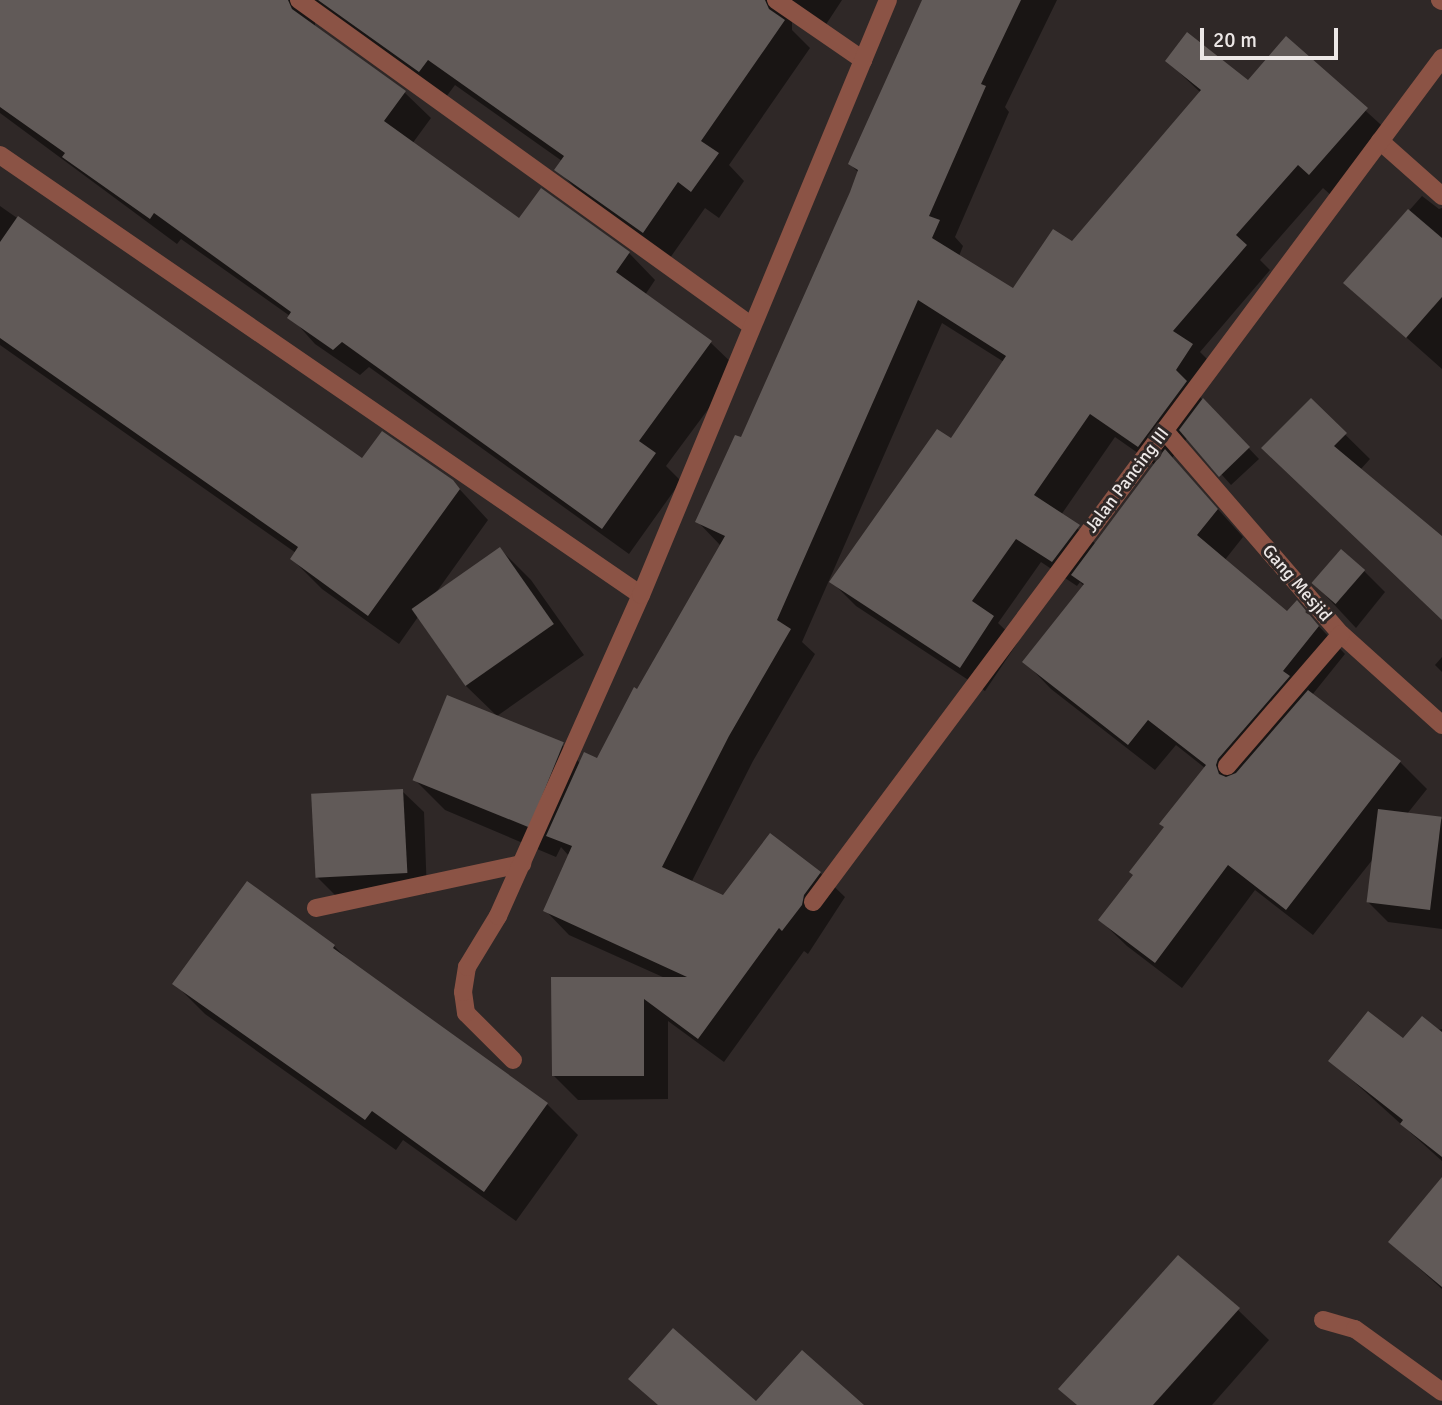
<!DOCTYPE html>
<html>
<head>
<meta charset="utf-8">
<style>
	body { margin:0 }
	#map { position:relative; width:1442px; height:1405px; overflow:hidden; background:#2f2827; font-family:Signika,sans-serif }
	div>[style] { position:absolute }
	.shadow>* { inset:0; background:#0007 }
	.building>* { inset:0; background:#615a58; transform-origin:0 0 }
	.lane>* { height:18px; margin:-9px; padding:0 9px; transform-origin:9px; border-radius:9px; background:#8b5345 }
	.street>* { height:18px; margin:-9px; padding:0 9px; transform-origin:9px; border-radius:9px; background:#8b5345 }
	span { translate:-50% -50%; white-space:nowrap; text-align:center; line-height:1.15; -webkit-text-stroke:6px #2f2827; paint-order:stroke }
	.street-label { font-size:18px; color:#ece7e6 }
	.scale { position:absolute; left:1200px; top:28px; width:138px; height:32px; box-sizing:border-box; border:4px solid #ece7e6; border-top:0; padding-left:9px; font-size:21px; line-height:24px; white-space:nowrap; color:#ece7e6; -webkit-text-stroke:5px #2f2827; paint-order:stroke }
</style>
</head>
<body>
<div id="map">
	<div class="shadow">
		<div style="clip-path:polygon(0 0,842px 0,825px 26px,792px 21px,792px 30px,810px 48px,729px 165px,744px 181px,719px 218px,705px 208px,670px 258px,583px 196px,557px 169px,562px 161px,455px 85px,446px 97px,315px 21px,315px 27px,404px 92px,431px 118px,412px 144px,520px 220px,629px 253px,655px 280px,645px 295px,711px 343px,738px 369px,666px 466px,681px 481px,629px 554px,369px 367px,360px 375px,315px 344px,290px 316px,181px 239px,177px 244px,0 113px)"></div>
		<div style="clip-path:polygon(evenodd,926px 0,1057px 0,1005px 107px,1009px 112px,955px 237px,963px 246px,959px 256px,1013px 291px,1072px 243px,1201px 93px,1167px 61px,1248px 82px,1286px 38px,1391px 134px,1334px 198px,1323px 188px,1260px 260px,1270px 270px,1200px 352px,1217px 369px,1199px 396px,1259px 459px,1231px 485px,1188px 437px,1172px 458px,1243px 537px,1224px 561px,1287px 614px,1297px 603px,1345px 654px,1312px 695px,1400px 762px,1427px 789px,1407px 814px,1442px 819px,1442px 929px,1388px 922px,1367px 901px,1373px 859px,1313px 935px,1255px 890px,1182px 988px,1127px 946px,1100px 920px,1135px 876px,1205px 768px,1176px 745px,1155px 770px,1051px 689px,1025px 662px,1085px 587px,1080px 582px,1077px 586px,1041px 562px,998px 623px,1018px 642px,985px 691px,856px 606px,832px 582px,952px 441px,1004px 362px,942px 323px,802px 642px,815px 654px,753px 761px,691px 883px,723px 898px,820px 873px,845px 897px,808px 954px,804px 951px,724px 1062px,668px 1021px,668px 1099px,578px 1100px,554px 1076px,665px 978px,569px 935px,545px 910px,569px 856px,561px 847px,556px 857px,445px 810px,414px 779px,562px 745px,580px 763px,598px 760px,721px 546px,697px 521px,742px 440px,859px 173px,850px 164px,926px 0,1115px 437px,1155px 465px,1096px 544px,1061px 515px,1115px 437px)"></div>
		<div style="clip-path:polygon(1422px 196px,1439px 209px,1442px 208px,1442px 369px,1345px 283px)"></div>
		<div style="clip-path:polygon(0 206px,363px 461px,452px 481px,488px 520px,435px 594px,500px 549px,531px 580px,584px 655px,497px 716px,466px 686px,418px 617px,399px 644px,322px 589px,292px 559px,296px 553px,0 345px)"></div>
		<div style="clip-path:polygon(1311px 401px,1370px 459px,1360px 470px,1442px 538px,1442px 619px,1289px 473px)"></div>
		<div style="clip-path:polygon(1364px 571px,1385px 592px,1356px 628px,1314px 583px)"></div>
		<div style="clip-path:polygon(1442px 657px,1442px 672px,1435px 665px)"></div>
		<div style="clip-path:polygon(402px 791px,424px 812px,427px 894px,337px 897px,316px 876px)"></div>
		<div style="clip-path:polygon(334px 946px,351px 963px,547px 1104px,578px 1135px,516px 1221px,403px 1140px,396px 1150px,205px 1014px,174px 983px)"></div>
		<div style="clip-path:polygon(1442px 1029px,1442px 1161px,1331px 1061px)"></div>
		<div style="clip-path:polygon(1442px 1180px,1442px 1289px,1390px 1242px)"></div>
		<div style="clip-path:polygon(1238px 1310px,1269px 1340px,1212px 1405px,1077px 1405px)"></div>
	</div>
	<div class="building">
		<div style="clip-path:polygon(0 0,288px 0,292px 9px,406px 91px,384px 121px,519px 218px,541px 188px,630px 252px,616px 272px,712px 341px,639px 441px,656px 453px,602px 529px,342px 342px,333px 350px,287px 318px,291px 312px,154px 213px,150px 219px,62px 157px,65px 153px,0 107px)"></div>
		<div style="clip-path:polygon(318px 0,765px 0,769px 9px,785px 20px,701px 141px,719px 153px,691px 192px,678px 182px,643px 233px,554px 170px,564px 156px,428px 60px,419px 72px)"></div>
		<div style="clip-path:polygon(922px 0,1021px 0,981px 84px,986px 86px,929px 216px,940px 220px,932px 238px,1013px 288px,1053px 229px,1072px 241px,1201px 90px,1165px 61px,1187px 32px,1248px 80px,1286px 36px,1368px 108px,1309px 175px,1298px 165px,1236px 235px,1247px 245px,1173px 331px,1193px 344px,1176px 370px,1187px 381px,1138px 447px,1090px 414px,1034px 495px,1080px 525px,1052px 562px,1016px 539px,972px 601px,994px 616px,960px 668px,829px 582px,937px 429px,951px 438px,1006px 356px,918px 300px,777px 620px,791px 629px,729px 736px,662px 867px,723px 895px,770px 833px,821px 872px,804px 895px,802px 905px,782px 931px,779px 928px,698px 1039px,644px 999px,644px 1076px,552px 1076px,551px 977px,687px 977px,543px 911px,572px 846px,546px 836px,584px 752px,597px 758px,634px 687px,637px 689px,725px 536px,695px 522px,735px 435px,741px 437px,850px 192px,858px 170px,848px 164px)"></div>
		<div style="clip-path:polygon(1408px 209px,1442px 238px,1442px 297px,1406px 338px,1343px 283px)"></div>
		<div style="clip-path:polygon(18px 216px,362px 458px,382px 431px,453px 480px,460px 489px,368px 616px,290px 559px,298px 547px,0 338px,0 242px)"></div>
		<div style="clip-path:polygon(1203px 398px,1250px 447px,1219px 477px,1179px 430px)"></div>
		<div style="clip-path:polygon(1311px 398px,1347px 433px,1334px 446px,1442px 536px,1442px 620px,1261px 448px)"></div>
		<div style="clip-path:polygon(1165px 449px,1218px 509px,1197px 535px,1287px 611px,1297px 600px,1319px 626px,1283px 671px,1290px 676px,1218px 759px,1216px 765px,1219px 774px,1226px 777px,1236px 773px,1308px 690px,1401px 761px,1286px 910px,1228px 865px,1155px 963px,1098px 920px,1133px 875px,1129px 872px,1164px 827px,1159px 824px,1206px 765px,1148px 720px,1128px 745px,1022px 662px,1084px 584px,1071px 575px)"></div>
		<div style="left:500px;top:547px;width:94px;height:108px;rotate:55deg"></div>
		<div style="left:1341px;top:549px;width:32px;height:45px;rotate:41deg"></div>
		<div style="left:447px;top:695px;width:126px;height:92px;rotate:22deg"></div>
		<div style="left:403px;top:789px;width:84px;height:92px;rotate:87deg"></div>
		<div style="left:1378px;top:809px;width:64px;height:94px;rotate:7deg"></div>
		<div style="clip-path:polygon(247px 881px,335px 945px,333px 948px,548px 1103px,484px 1192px,372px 1111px,365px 1120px,172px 984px)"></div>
		<div style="clip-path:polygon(1368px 1011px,1403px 1038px,1422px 1016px,1442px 1032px,1442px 1157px,1400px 1124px,1403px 1120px,1328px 1061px)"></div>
		<div style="clip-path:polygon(1442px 1177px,1442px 1287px,1388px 1242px)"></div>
		<div style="clip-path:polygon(1178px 1255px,1240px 1308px,1153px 1405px,1077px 1405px,1058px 1389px)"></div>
		<div style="clip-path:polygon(673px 1328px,756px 1401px,802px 1350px,864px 1405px,658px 1405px,628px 1379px)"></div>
	</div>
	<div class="lane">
		<div style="left:1440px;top:0;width:2px;rotate:27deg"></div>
	</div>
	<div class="street">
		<div style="left:299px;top:0;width:558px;rotate:35.74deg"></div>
		<div style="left:776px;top:0;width:106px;rotate:34.6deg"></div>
		<div style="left:1380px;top:141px;width:83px;rotate:41.6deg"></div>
		<div style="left:0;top:155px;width:777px;rotate:34.47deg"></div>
		<div style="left:1164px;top:430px;width:270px;rotate:49.1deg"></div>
		<div style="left:1341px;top:634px;width:136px;rotate:42deg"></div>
		<div style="left:1227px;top:766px;width:174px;rotate:-49.2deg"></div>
		<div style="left:813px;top:902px;width:1053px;rotate:-53.3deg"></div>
		<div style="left:316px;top:908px;width:211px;rotate:-12.1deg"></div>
		<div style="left:513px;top:1060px;width:66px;rotate:-135deg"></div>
		<div style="left:466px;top:1013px;width:21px;rotate:-98deg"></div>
		<div style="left:463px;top:992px;width:25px;rotate:-81deg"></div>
		<div style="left:467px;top:967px;width:60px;rotate:-58.7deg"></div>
		<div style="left:498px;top:916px;width:351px;rotate:-66deg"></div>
		<div style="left:641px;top:595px;width:644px;rotate:-67.46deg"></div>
		<div style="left:1323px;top:1320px;width:33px;rotate:16deg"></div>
		<div style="left:1355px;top:1329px;width:107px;rotate:35.9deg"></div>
	</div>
	<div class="street-label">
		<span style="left:1127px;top:480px;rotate:-53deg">Jalan Pancing III</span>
		<span style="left:1297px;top:583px;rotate:49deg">Gang Mesjid</span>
	</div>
	<div class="scale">20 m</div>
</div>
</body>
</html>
